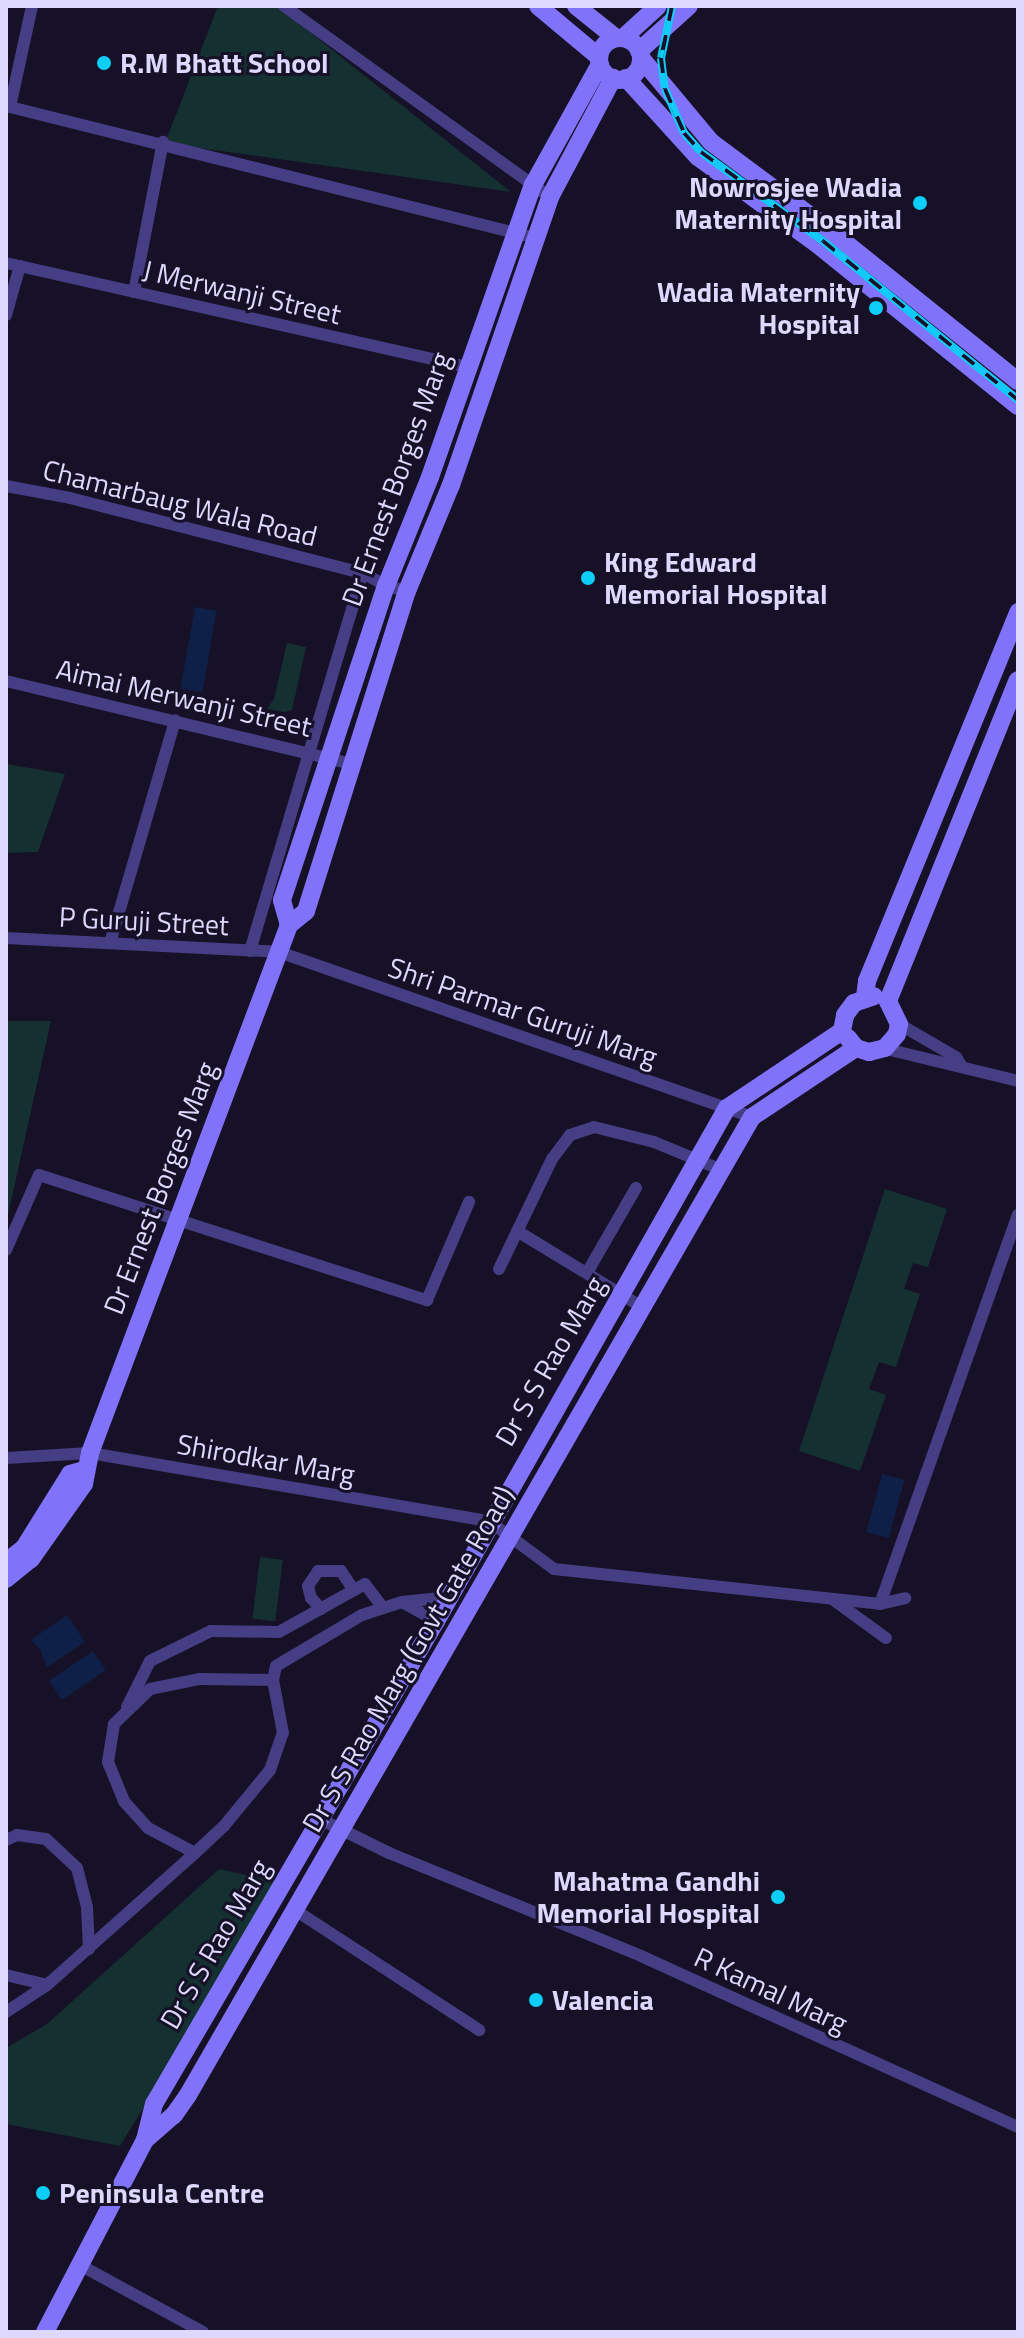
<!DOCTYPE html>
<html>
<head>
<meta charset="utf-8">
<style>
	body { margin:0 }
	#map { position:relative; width:1024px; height:2338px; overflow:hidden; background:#161127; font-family:"Titillium Web",sans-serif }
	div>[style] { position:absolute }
	.green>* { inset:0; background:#143031; transform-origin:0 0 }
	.water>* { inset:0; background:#0f2048; transform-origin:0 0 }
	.minor>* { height:12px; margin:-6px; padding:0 6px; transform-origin:6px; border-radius:6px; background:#453e84 }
	.secondary>* { height:18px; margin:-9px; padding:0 9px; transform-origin:9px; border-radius:9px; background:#8073fa }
	.secondary>.ring { margin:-9px; padding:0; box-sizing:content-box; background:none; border:18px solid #8073fa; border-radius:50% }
	.rail>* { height:8px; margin-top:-4px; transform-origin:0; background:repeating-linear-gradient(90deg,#161127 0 15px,#0ccef6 0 30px); box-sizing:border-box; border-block:2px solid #0ccef6 }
	.dots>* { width:22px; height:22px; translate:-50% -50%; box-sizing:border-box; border:4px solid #161127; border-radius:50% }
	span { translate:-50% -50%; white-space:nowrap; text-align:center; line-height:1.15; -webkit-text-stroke:6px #161127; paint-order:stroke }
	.poi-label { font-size:28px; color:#dfd8fe; font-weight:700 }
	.left { translate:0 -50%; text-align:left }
	.right { translate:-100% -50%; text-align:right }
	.street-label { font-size:28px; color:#dfd8fe }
	.frame { position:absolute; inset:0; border:8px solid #dfd8fe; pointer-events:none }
</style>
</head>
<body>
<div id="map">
	<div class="green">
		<div style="clip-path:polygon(218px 6px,277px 6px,511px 192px,165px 143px)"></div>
		<div style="clip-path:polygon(287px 643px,306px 647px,292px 710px,285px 712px,267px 709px,274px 699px)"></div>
		<div style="clip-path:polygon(6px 764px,65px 774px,38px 852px,6px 853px)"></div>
		<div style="clip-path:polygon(6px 1021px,51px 1021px,6px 1224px)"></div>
		<div style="clip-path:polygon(885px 1189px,947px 1209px,928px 1267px,913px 1263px,904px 1289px,920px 1294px,896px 1367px,879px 1362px,869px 1389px,886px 1395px,860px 1471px,799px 1451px)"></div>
		<div style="left:260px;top:1557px;width:23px;height:62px;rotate:7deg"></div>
		<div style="clip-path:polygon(219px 1869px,282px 1883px,120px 2146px,6px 2124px,6px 2048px,47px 2024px)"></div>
	</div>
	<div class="water">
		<div style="left:195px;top:607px;width:22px;height:83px;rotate:10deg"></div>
		<div style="left:882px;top:1474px;width:23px;height:60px;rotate:15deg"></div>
		<div style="clip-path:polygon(67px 1615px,85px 1642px,47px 1667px,40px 1649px,31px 1640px)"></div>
		<div style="left:93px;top:1651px;width:23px;height:53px;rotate:56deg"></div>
	</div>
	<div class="minor">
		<div style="left:284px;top:6px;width:327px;rotate:35.7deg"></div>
		<div style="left:6px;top:106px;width:546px;rotate:13.99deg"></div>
		<div style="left:10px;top:107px;width:103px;rotate:-77.7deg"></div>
		<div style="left:6px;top:263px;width:474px;rotate:12.7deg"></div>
		<div style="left:134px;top:292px;width:153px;rotate:-79.1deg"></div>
		<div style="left:6px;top:315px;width:51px;rotate:-74.1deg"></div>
		<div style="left:6px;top:486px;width:65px;rotate:10.6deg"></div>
		<div style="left:70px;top:498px;width:302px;rotate:14.4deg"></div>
		<div style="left:363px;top:573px;width:26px;rotate:29deg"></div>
		<div style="left:386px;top:586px;width:22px;rotate:13deg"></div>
		<div style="left:6px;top:681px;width:355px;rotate:13.5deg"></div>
		<div style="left:6px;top:938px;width:273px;rotate:2.9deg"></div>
		<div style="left:279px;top:952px;width:501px;rotate:19.23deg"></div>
		<div style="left:110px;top:943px;width:232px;rotate:-73.7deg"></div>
		<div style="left:250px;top:951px;width:395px;rotate:-73.4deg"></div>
		<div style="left:899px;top:1024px;width:66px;rotate:30.1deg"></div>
		<div style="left:956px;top:1057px;width:9px;rotate:58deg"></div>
		<div style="left:882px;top:1048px;width:140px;rotate:13.6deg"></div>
		<div style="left:517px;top:1231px;width:146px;rotate:31.3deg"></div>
		<div style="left:6px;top:1250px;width:82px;rotate:-66.3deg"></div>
		<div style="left:39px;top:1175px;width:408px;rotate:17.9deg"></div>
		<div style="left:427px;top:1300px;width:107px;rotate:-66.8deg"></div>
		<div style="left:499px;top:1269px;width:122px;rotate:-64.3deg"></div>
		<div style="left:552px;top:1159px;width:30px;rotate:-53deg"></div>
		<div style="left:570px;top:1135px;width:25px;rotate:-18deg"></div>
		<div style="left:594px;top:1127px;width:62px;rotate:14deg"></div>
		<div style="left:654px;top:1142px;width:74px;rotate:22.4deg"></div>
		<div style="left:588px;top:1271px;width:96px;rotate:-60deg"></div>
		<div style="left:6px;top:1458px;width:84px;rotate:-3.4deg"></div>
		<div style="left:90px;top:1453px;width:405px;rotate:9.7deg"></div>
		<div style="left:489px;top:1521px;width:81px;rotate:36.4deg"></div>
		<div style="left:554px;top:1569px;width:328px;rotate:6.1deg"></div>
		<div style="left:880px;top:1604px;width:26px;rotate:-13deg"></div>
		<div style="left:835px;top:1601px;width:63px;rotate:36deg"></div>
		<div style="left:402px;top:1602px;width:39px;rotate:29deg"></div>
		<div style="left:880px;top:1604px;width:413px;rotate:-70.5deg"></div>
		<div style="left:321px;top:1609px;width:15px;rotate:-132deg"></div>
		<div style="left:311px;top:1598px;width:12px;rotate:-104deg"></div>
		<div style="left:308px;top:1586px;width:18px;rotate:-56deg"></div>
		<div style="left:318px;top:1571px;width:23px"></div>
		<div style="left:341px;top:1571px;width:23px;rotate:56deg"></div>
		<div style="left:127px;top:1707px;width:51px;rotate:-63.4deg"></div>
		<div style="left:150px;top:1661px;width:68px;rotate:-26.2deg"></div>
		<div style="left:211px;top:1631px;width:68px;rotate:0.8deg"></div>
		<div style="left:279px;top:1632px;width:98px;rotate:-29.2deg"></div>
		<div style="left:365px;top:1584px;width:30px;rotate:53deg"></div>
		<div style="left:320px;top:1819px;width:77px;rotate:26.2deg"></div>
		<div style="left:389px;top:1853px;width:272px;rotate:22.2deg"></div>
		<div style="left:641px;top:1956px;width:414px;rotate:24.4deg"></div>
		<div style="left:6px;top:1840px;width:12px;rotate:-24deg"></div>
		<div style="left:17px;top:1835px;width:29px;rotate:8deg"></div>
		<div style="left:46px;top:1839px;width:42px;rotate:43.1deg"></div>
		<div style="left:77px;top:1868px;width:40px;rotate:75.6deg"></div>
		<div style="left:87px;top:1907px;width:42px;rotate:87.3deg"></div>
		<div style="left:195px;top:1853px;width:53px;rotate:-152deg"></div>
		<div style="left:148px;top:1828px;width:36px;rotate:-132deg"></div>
		<div style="left:124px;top:1801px;width:42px;rotate:-112.3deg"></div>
		<div style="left:108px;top:1762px;width:38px;rotate:-81deg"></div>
		<div style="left:114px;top:1724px;width:50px;rotate:-44.2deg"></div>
		<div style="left:150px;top:1689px;width:50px;rotate:-11.5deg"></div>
		<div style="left:199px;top:1679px;width:74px;rotate:0.8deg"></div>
		<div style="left:295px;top:1910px;width:220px;rotate:33.1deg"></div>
		<div style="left:6px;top:1975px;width:42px;rotate:13.7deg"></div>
		<div style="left:6px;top:2012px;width:49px;rotate:-33.4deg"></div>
		<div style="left:47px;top:1985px;width:198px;rotate:-41.7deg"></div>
		<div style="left:195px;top:1853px;width:40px;rotate:-43deg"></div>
		<div style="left:224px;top:1826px;width:72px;rotate:-50.6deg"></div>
		<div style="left:270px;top:1770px;width:39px;rotate:-71deg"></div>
		<div style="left:283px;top:1733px;width:54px;rotate:-100.7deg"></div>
		<div style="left:273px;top:1680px;width:14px;rotate:-78deg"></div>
		<div style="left:276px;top:1666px;width:100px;rotate:-30.7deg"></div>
		<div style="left:362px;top:1615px;width:42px;rotate:-18deg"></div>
		<div style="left:402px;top:1602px;width:31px;rotate:-6deg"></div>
		<div style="left:433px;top:1599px;width:13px;rotate:29deg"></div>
		<div style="left:80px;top:2265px;width:140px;rotate:28.6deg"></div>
	</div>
	<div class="secondary">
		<div style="left:538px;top:6px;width:80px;rotate:39.9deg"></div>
		<div style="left:576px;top:6px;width:51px;rotate:38.7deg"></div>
		<div style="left:623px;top:38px;width:47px;rotate:-42.4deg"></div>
		<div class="ring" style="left:599px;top:38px;width:24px;height:24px"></div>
		<div style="left:639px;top:51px;width:67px;rotate:-42deg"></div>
		<div style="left:641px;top:58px;width:109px;rotate:50.2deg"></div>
		<div style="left:711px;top:142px;width:146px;rotate:36.6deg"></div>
		<div style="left:828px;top:229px;width:243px;rotate:38.7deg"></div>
		<div style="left:626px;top:78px;width:107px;rotate:47.7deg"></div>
		<div style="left:698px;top:157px;width:147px;rotate:36.2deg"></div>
		<div style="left:817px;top:244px;width:258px;rotate:38.9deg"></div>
		<div style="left:289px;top:925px;width:26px;rotate:-106deg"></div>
		<div style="left:282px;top:900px;width:331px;rotate:-71.7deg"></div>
		<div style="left:386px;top:586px;width:118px;rotate:-68deg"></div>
		<div style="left:430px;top:477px;width:310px;rotate:-70.6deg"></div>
		<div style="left:533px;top:185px;width:138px;rotate:-61deg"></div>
		<div style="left:865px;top:997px;width:16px;rotate:-83deg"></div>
		<div style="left:867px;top:981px;width:399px;rotate:-67.7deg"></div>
		<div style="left:888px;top:1001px;width:346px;rotate:-68deg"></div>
		<div style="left:842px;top:1031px;width:16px;rotate:-79deg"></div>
		<div style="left:845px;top:1015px;width:15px;rotate:-53deg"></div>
		<div style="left:854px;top:1003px;width:21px;rotate:-19deg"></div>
		<div style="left:848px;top:1038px;width:13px;rotate:51deg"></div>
		<div style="left:856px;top:1048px;width:14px;rotate:17deg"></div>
		<div style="left:869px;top:1052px;width:16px;rotate:-14deg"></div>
		<div style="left:885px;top:1048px;width:18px;rotate:-49deg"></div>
		<div style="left:897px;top:1034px;width:10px;rotate:-79deg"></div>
		<div style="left:899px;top:1024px;width:25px;rotate:-116deg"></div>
		<div style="left:6px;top:1562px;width:23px;rotate:-38deg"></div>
		<div style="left:24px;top:1548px;width:87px;rotate:-58.1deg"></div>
		<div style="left:70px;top:1474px;width:15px;rotate:-16deg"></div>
		<div style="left:6px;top:1579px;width:32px;rotate:-39deg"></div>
		<div style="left:31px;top:1559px;width:92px;rotate:-54.8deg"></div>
		<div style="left:84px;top:1484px;width:32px;rotate:-79deg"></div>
		<div style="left:90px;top:1453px;width:564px;rotate:-69.35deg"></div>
		<div style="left:289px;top:925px;width:22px;rotate:-39deg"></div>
		<div style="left:306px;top:911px;width:336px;rotate:-72.5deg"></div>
		<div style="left:407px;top:591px;width:115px;rotate:-67.5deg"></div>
		<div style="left:451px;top:485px;width:305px;rotate:-71deg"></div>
		<div style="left:550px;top:197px;width:135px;rotate:-62.1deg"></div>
		<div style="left:145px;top:2140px;width:37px;rotate:-76deg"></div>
		<div style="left:154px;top:2104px;width:559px;rotate:-59.72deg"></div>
		<div style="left:436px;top:1621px;width:590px;rotate:-60.44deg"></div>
		<div style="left:727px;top:1108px;width:138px;rotate:-33.8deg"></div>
		<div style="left:45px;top:2332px;width:216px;rotate:-62.5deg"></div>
		<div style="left:145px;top:2140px;width:38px;rotate:-41deg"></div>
		<div style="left:174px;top:2115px;width:24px;rotate:-55deg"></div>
		<div style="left:188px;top:2095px;width:1129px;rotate:-60.03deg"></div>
		<div style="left:752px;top:1117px;width:125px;rotate:-33.6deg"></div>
	</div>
	<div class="rail">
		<div style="left:672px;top:6px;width:53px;rotate:101.9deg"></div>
		<div style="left:661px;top:58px;width:31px;rotate:83deg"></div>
		<div style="left:665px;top:89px;width:48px;rotate:66.6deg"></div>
		<div style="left:684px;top:133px;width:25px;rotate:48deg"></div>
		<div style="left:701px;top:152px;width:151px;rotate:36.1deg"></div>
		<div style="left:823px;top:241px;width:252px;rotate:39.2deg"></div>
	</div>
	<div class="dots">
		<div style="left:104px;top:63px;background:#0ccef6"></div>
		<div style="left:920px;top:203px;background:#0ccef6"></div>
		<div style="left:876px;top:308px;background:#0ccef6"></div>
		<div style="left:588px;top:578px;background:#0ccef6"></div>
		<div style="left:778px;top:1897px;background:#0ccef6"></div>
		<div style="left:536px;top:2000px;background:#0ccef6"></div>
		<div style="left:43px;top:2193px;background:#0ccef6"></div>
	</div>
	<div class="poi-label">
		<span class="left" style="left:120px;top:63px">R.M Bhatt School</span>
		<span class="right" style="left:902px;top:203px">Nowrosjee Wadia<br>Maternity Hospital</span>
		<span class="right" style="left:860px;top:308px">Wadia Maternity<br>Hospital</span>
		<span class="left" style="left:604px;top:578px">King Edward<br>Memorial Hospital</span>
		<span class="right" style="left:760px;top:1897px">Mahatma Gandhi<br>Memorial Hospital</span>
		<span class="left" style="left:552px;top:2000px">Valencia</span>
		<span class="left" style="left:59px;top:2193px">Peninsula Centre</span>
	</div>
	<div class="street-label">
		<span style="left:242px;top:292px;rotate:13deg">J Merwanji Street</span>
		<span style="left:396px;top:479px;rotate:-70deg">Dr Ernest Borges Marg</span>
		<span style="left:180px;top:503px;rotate:14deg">Chamarbaug Wala Road</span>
		<span style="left:184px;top:698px;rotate:13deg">Aimai Merwanji Street</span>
		<span style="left:144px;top:921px;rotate:3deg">P Guruji Street</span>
		<span style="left:523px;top:1012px;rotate:19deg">Shri Parmar Guruji Marg</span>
		<span style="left:160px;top:1188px;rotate:-69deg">Dr Ernest Borges Marg</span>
		<span style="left:550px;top:1361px;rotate:-60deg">Dr S S Rao Marg</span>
		<span style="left:266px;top:1459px;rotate:10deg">Shirodkar Marg</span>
		<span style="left:408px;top:1659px;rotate:-60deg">Dr S S Rao Marg (Govt Gate Road)</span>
		<span style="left:215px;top:1944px;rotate:-60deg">Dr S S Rao Marg</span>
		<span style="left:771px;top:1990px;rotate:25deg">R Kamal Marg</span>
	</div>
	<div class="frame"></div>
</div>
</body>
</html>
